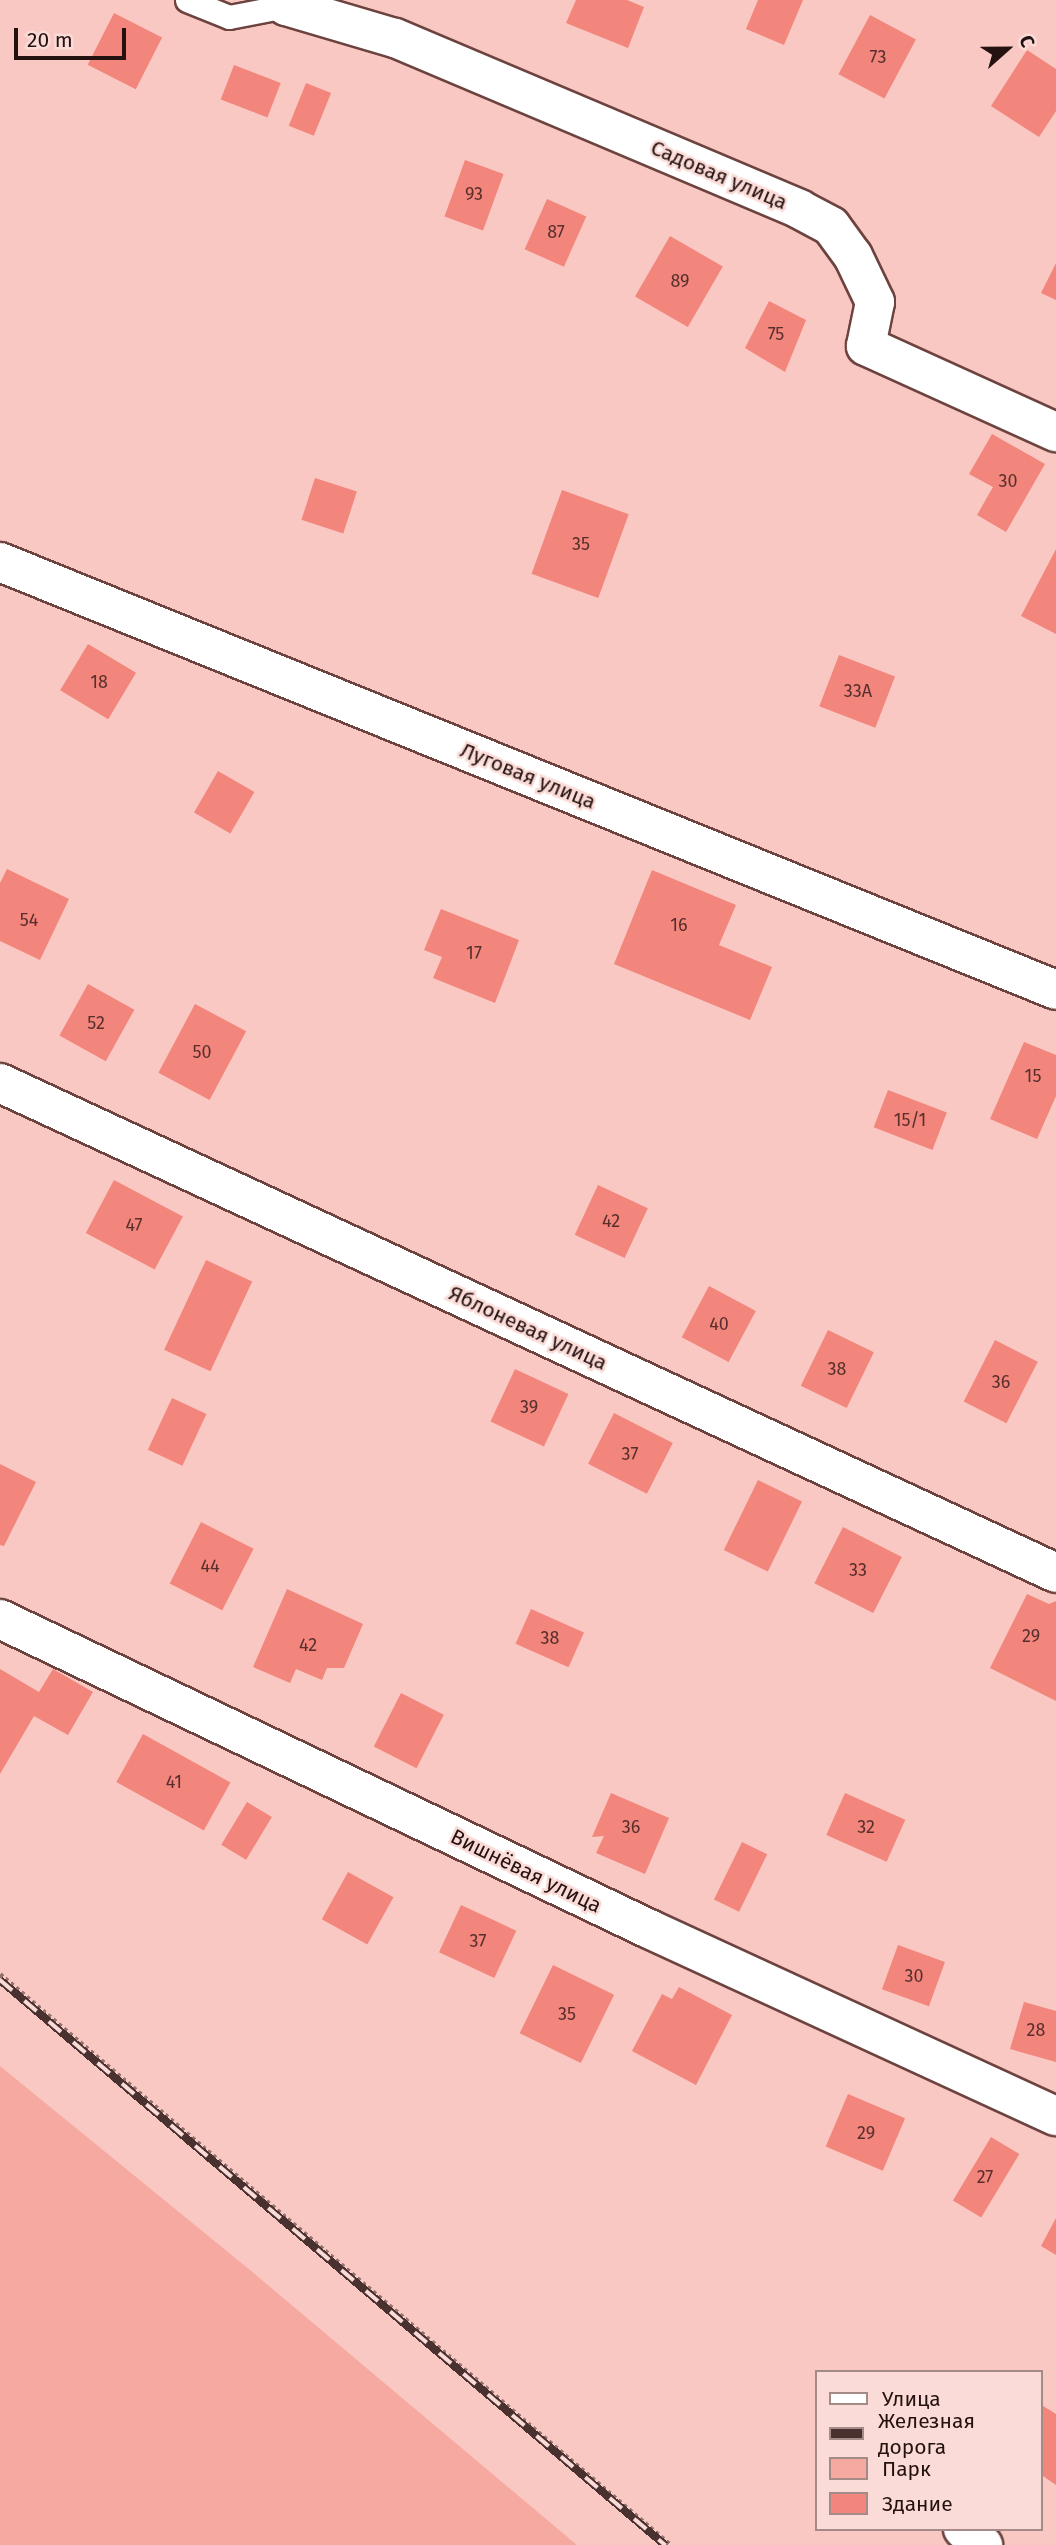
<!DOCTYPE html>
<html>
<head>
<meta charset="utf-8">
<style>
	body { margin:0 }
	#map { position:relative; width:1056px; height:2545px; overflow:hidden; background:#fac8c2; font-family:"Fira Sans",sans-serif }
	div>[style] { position:absolute }
	.green>* { inset:0; background:#f6a9a1 }
	.building>* { inset:0; background:#f2857c; transform-origin:0 0 }
	.path>* { height:4.5px; margin-top:-2.25px; transform-origin:0; background:repeating-linear-gradient(90deg,#93716d 0 3.5px,transparent 0 7px) }
	.roads { filter:drop-shadow(2px 0 #6c433f) drop-shadow(-2px 0 #6c433f) drop-shadow(0 2px #6c433f) drop-shadow(0 -2px #6c433f) }
	.service>* { height:23px; margin:-11.5px; padding:0 11.5px; transform-origin:11.5px; border-radius:11.5px; background:#fff }
	.minor>* { height:38px; margin:-19px; padding:0 19px; transform-origin:19px; border-radius:19px; background:#fff }
	.rail>* { height:8px; margin-top:-4px; transform-origin:0; background:repeating-linear-gradient(90deg,#fadbd7 0 16px,#493130 0 32px); box-sizing:border-box; border-block:2px solid #493130 }
	span { translate:-50% -50%; white-space:nowrap; text-align:center; line-height:1.15; -webkit-text-stroke:5px #fadbd7; paint-order:stroke }
	.number-label { font-size:18px; color:#582f2c }
	.number-label span { -webkit-text-stroke-width:0 }
	.street-label { font-size:21px; color:#241211 }
	.legend { position:absolute; left:815px; top:2370px; width:228px; height:161px; box-sizing:border-box; background:#fadbd7; border:2px solid #a48b88; margin:0; padding:9px 12px; list-style:none; font-size:21px; color:#241211 }
	.legend li { display:flex; align-items:center; gap:14px; height:35px }
	.legend b { width:35px; border:2px solid #a48b88 }
	.north { position:absolute; left:972px; top:14px; width:70px; height:70px; -webkit-text-stroke:5px #fadbd7; paint-order:stroke; rotate:69deg; font-size:19px; font-weight:700; line-height:28px; text-align:center; color:#241211 }
	.north::after { content:''; display:block; margin:auto; width:24px; height:32px; background:#241211; clip-path:polygon(50% 0,100% 100%,50% 72%,0 100%) }
	.scale { position:absolute; left:14px; top:28px; width:112px; height:32px; box-sizing:border-box; border:4px solid #241211; border-top:0; padding-left:9px; font-size:21px; line-height:24px; white-space:nowrap; color:#241211; -webkit-text-stroke:5px #fadbd7; paint-order:stroke }
</style>
</head>
<body>
<div id="map">
	<div class="green">
		<div style="clip-path:polygon(0 2066px,250px 2270px,577px 2545px,0 2545px)"></div>
	</div>
	<div class="building">
		<div style="clip-path:polygon(576px 0,627px 0,644px 7px,628px 48px,566px 23px)"></div>
		<div style="clip-path:polygon(758px 0,803px 0,784px 45px,746px 29px)"></div>
		<div style="left:114px;top:13px;width:54px;height:58px;rotate:27deg"></div>
		<div style="left:870px;top:15px;width:52px;height:67px;rotate:28deg"></div>
		<div style="clip-path:polygon(1027px 50px,1056px 69px,1056px 111px,1039px 137px,991px 106px)"></div>
		<div style="left:234px;top:65px;width:50px;height:37px;rotate:21deg"></div>
		<div style="left:306px;top:83px;width:27px;height:46px;rotate:22deg"></div>
		<div style="left:465px;top:160px;width:41px;height:60px;rotate:20deg"></div>
		<div style="left:547px;top:199px;width:43px;height:55px;rotate:24deg"></div>
		<div style="left:670px;top:236px;width:61px;height:70px;rotate:30deg"></div>
		<div style="clip-path:polygon(1056px 263px,1056px 300px,1041px 293px)"></div>
		<div style="clip-path:polygon(769px 301px,806px 320px,785px 372px,745px 348px)"></div>
		<div style="clip-path:polygon(992px 434px,1045px 464px,1006px 532px,977px 515px,993px 487px,969px 474px)"></div>
		<div style="left:315px;top:478px;width:44px;height:44px;rotate:18deg"></div>
		<div style="left:562px;top:490px;width:71px;height:89px;rotate:20deg"></div>
		<div style="clip-path:polygon(1056px 549px,1056px 634px,1021px 616px)"></div>
		<div style="left:88px;top:644px;width:56px;height:54px;rotate:31deg"></div>
		<div style="left:839px;top:655px;width:60px;height:55px;rotate:21deg"></div>
		<div style="left:218px;top:771px;width:42px;height:48px;rotate:30deg"></div>
		<div style="clip-path:polygon(7px 869px,69px 899px,40px 960px,0 941px,0 883px)"></div>
		<div style="clip-path:polygon(652px 870px,736px 905px,719px 945px,772px 967px,750px 1020px,614px 964px)"></div>
		<div style="clip-path:polygon(441px 909px,519px 940px,495px 1003px,433px 978px,442px 957px,424px 950px)"></div>
		<div style="left:88px;top:984px;width:53px;height:59px;rotate:29deg"></div>
		<div style="left:195px;top:1004px;width:58px;height:78px;rotate:28deg"></div>
		<div style="clip-path:polygon(1024px 1042px,1056px 1055px,1056px 1096px,1037px 1139px,990px 1119px)"></div>
		<div style="left:888px;top:1090px;width:63px;height:40px;rotate:21deg"></div>
		<div style="left:114px;top:1180px;width:78px;height:60px;rotate:28deg"></div>
		<div style="left:598px;top:1185px;width:55px;height:55px;rotate:25deg"></div>
		<div style="left:206px;top:1260px;width:51px;height:99px;rotate:25deg"></div>
		<div style="left:709px;top:1286px;width:53px;height:58px;rotate:28deg"></div>
		<div style="left:828px;top:1330px;width:51px;height:62px;rotate:26deg"></div>
		<div style="left:995px;top:1340px;width:48px;height:69px;rotate:27deg"></div>
		<div style="left:515px;top:1369px;width:59px;height:58px;rotate:25deg"></div>
		<div style="left:172px;top:1398px;width:38px;height:57px;rotate:25deg"></div>
		<div style="left:614px;top:1413px;width:66px;height:57px;rotate:27deg"></div>
		<div style="clip-path:polygon(0 1464px,36px 1482px,4px 1546px,0 1545px)"></div>
		<div style="left:758px;top:1480px;width:49px;height:78px;rotate:26deg"></div>
		<div style="left:201px;top:1522px;width:59px;height:69px;rotate:27deg"></div>
		<div style="left:843px;top:1527px;width:66px;height:63px;rotate:27deg"></div>
		<div style="clip-path:polygon(287px 1589px,363px 1624px,344px 1668px,327px 1668px,322px 1680px,296px 1669px,290px 1683px,253px 1667px)"></div>
		<div style="clip-path:polygon(1027px 1594px,1049px 1604px,1056px 1601px,1056px 1701px,990px 1668px)"></div>
		<div style="left:531px;top:1609px;width:58px;height:38px;rotate:24deg"></div>
		<div style="clip-path:polygon(0 1669px,39px 1692px,53px 1669px,93px 1692px,68px 1735px,34px 1716px,0 1774px)"></div>
		<div style="left:401px;top:1693px;width:48px;height:60px;rotate:27deg"></div>
		<div style="left:143px;top:1734px;width:100px;height:55px;rotate:29deg"></div>
		<div style="clip-path:polygon(611px 1793px,669px 1818px,645px 1874px,596px 1853px,604px 1836px,592px 1837px)"></div>
		<div style="left:845px;top:1793px;width:66px;height:46px;rotate:24deg"></div>
		<div style="left:247px;top:1802px;width:29px;height:50px;rotate:31deg"></div>
		<div style="left:742px;top:1842px;width:28px;height:64px;rotate:26deg"></div>
		<div style="left:348px;top:1872px;width:52px;height:54px;rotate:29deg"></div>
		<div style="left:461px;top:1905px;width:61px;height:52px;rotate:25deg"></div>
		<div style="left:898px;top:1945px;width:50px;height:47px;rotate:20deg"></div>
		<div style="left:553px;top:1965px;width:68px;height:76px;rotate:26deg"></div>
		<div style="clip-path:polygon(679px 1987px,732px 2015px,696px 2085px,632px 2051px,662px 1994px,672px 1999px)"></div>
		<div style="clip-path:polygon(1024px 2002px,1056px 2011px,1056px 2062px,1010px 2049px)"></div>
		<div style="left:848px;top:2094px;width:62px;height:57px;rotate:23deg"></div>
		<div style="left:991px;top:2137px;width:33px;height:74px;rotate:31deg"></div>
		<div style="clip-path:polygon(1056px 2218px,1056px 2255px,1041px 2246px)"></div>
		<div style="clip-path:polygon(1040px 2404px,1056px 2414px,1056px 2485px,1040px 2474px)"></div>
	</div>
	<div class="path">
		<div style="left:0;top:1974px;width:881px;rotate:40.4deg"></div>
	</div>
	<div class="roads">
		<div class="service">
			<div style="left:187px;top:0;width:45px;rotate:22deg"></div>
			<div style="left:229px;top:17px;width:58px;rotate:-10.9deg"></div>
		</div>
		<div class="minor">
			<div style="left:285px;top:0;width:6px;rotate:81deg"></div>
			<div style="left:286px;top:6px;width:114px;rotate:16.4deg"></div>
			<div style="left:395px;top:38px;width:439px;rotate:22.9deg"></div>
			<div style="left:799px;top:209px;width:36px;rotate:28deg"></div>
			<div style="left:831px;top:226px;width:37px;rotate:54deg"></div>
			<div style="left:853px;top:256px;width:51px;rotate:64.4deg"></div>
			<div style="left:875px;top:302px;width:45px;rotate:101.6deg"></div>
			<div style="left:866px;top:346px;width:209px;rotate:24.4deg"></div>
			<div style="left:0;top:562px;width:1139px;rotate:22.06deg"></div>
			<div style="left:0;top:1083px;width:1164px;rotate:24.89deg"></div>
			<div style="left:0;top:1619px;width:719px;rotate:25.53deg"></div>
			<div style="left:649px;top:1929px;width:448px;rotate:24.7deg"></div>
			<div style="left:963px;top:2529px;width:26px;rotate:39deg"></div>
		</div>
	</div>
	<div class="rail">
		<div style="left:0;top:1980px;width:873px;rotate:40.35deg"></div>
	</div>
	<div class="number-label">
		<span style="left:878px;top:57px">73</span>
		<span style="left:474px;top:194px">93</span>
		<span style="left:556px;top:232px">87</span>
		<span style="left:680px;top:281px">89</span>
		<span style="left:776px;top:334px">75</span>
		<span style="left:1008px;top:481px">30</span>
		<span style="left:581px;top:544px">35</span>
		<span style="left:99px;top:682px">18</span>
		<span style="left:858px;top:691px">33А</span>
		<span style="left:29px;top:920px">54</span>
		<span style="left:679px;top:925px">16</span>
		<span style="left:474px;top:953px">17</span>
		<span style="left:96px;top:1023px">52</span>
		<span style="left:202px;top:1052px">50</span>
		<span style="left:1033px;top:1076px">15</span>
		<span style="left:910px;top:1120px">15/1</span>
		<span style="left:611px;top:1221px">42</span>
		<span style="left:134px;top:1225px">47</span>
		<span style="left:719px;top:1324px">40</span>
		<span style="left:837px;top:1369px">38</span>
		<span style="left:1001px;top:1382px">36</span>
		<span style="left:529px;top:1407px">39</span>
		<span style="left:630px;top:1454px">37</span>
		<span style="left:210px;top:1566px">44</span>
		<span style="left:858px;top:1570px">33</span>
		<span style="left:1031px;top:1636px">29</span>
		<span style="left:550px;top:1638px">38</span>
		<span style="left:308px;top:1645px">42</span>
		<span style="left:174px;top:1782px">41</span>
		<span style="left:631px;top:1827px">36</span>
		<span style="left:866px;top:1827px">32</span>
		<span style="left:478px;top:1941px">37</span>
		<span style="left:914px;top:1976px">30</span>
		<span style="left:567px;top:2014px">35</span>
		<span style="left:1036px;top:2030px">28</span>
		<span style="left:866px;top:2133px">29</span>
		<span style="left:985px;top:2177px">27</span>
	</div>
	<div class="street-label">
		<span style="left:719px;top:175px;rotate:23deg">Садовая улица</span>
		<span style="left:528px;top:776px;rotate:22deg">Луговая улица</span>
		<span style="left:528px;top:1328px;rotate:25deg">Яблоневая улица</span>
		<span style="left:526px;top:1871px;rotate:26deg">Вишнёвая улица</span>
	</div>
	<ul class="legend">
	<li><b style="height:9px;background:#fff"></b>Улица</li>
	<li><b style="height:9px;background:#493130"></b>Железная дорога</li>
	<li><b style="height:19px;background:#f6a9a1"></b>Парк</li>
	<li><b style="height:19px;background:#f2857c"></b>Здание</li>
	</ul>
	<div class="north">С</div>
	<div class="scale">20 m</div>
</div>
</body>
</html>
